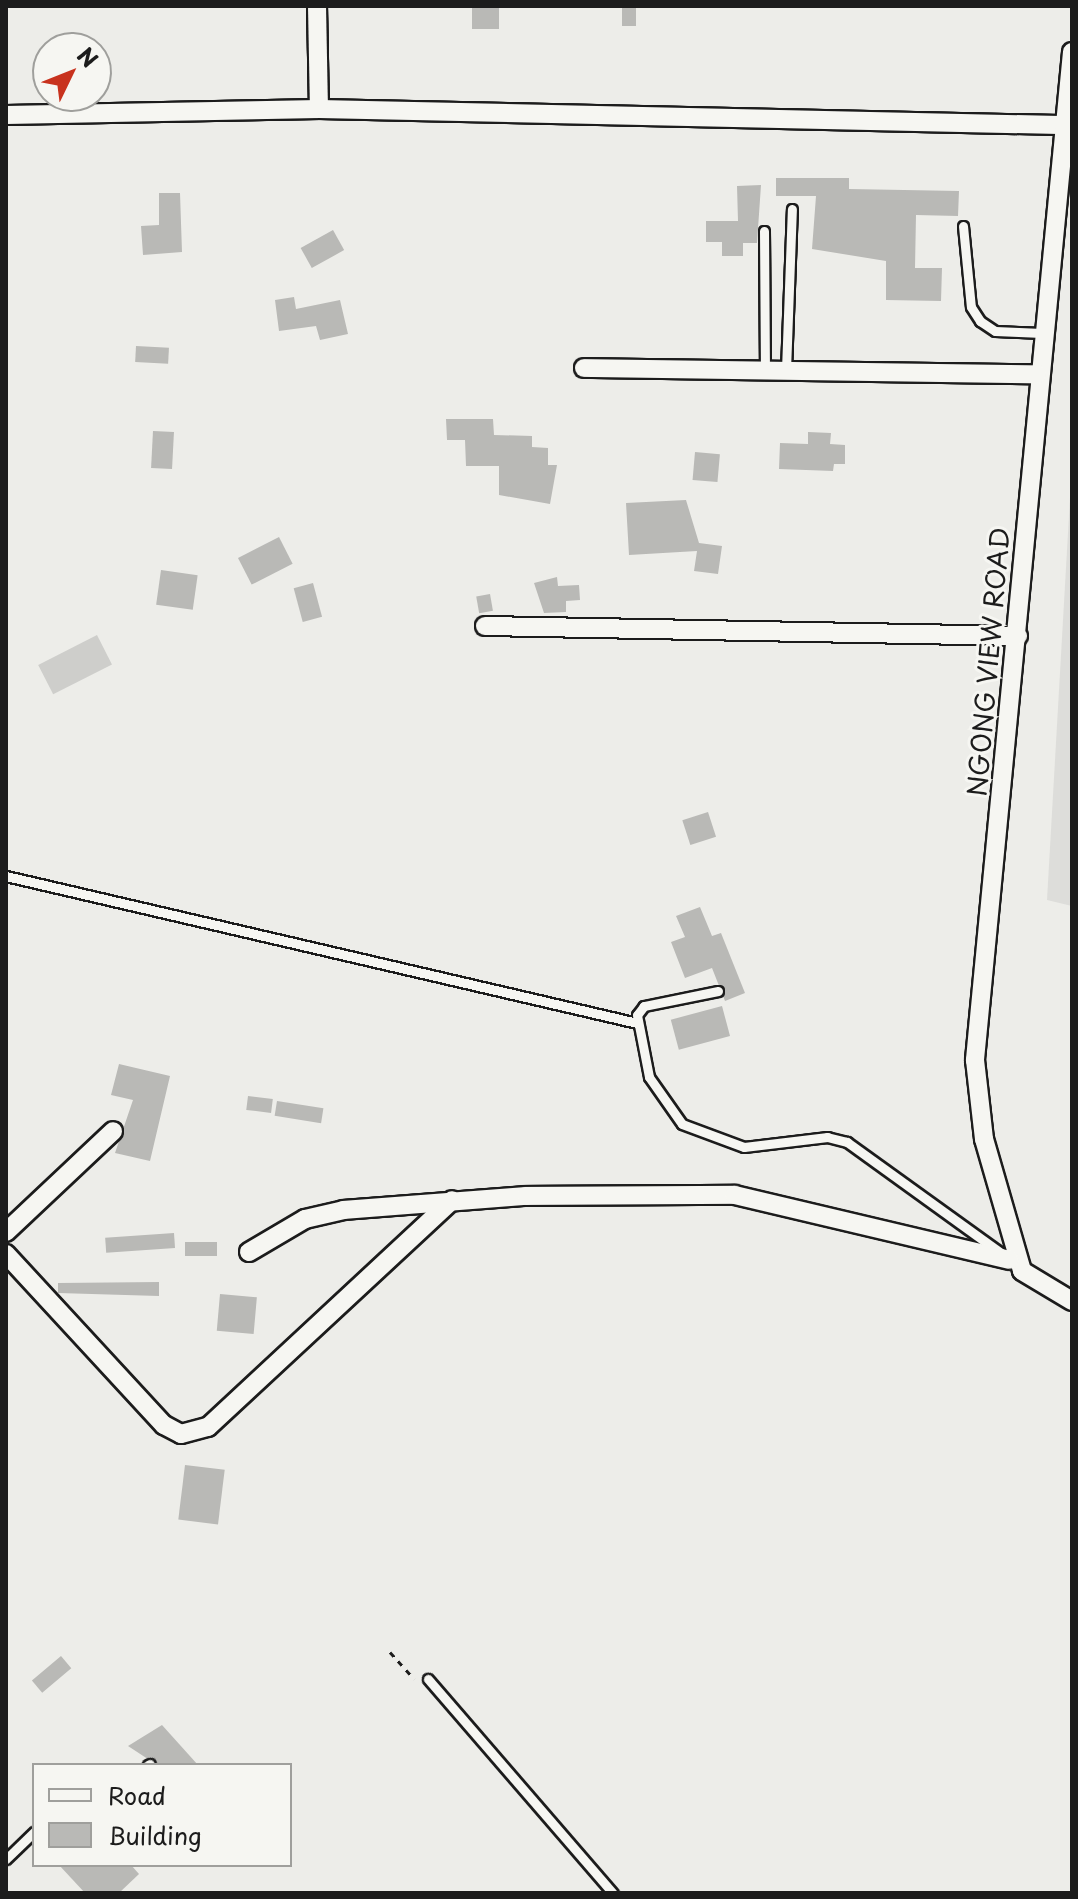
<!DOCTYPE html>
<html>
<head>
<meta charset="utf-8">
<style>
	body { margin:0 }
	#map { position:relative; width:1078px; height:1899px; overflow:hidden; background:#edede9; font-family:"Playpen Sans",sans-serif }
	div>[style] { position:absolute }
	.built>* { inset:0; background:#ddddda }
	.green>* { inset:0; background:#cececb; transform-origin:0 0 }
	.building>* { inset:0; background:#b9b9b6; transform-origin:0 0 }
	.path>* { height:3px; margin-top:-1.5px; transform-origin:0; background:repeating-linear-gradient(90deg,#1c1c1c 0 6px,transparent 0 12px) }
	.roads { filter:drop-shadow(2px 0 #1c1c1c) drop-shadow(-2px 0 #1c1c1c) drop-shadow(0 2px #1c1c1c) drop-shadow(0 -2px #1c1c1c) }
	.service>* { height:9px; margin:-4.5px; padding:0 4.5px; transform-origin:4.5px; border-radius:4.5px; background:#f6f6f2 }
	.minor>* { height:18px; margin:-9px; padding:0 9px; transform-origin:9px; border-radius:9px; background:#f6f6f2 }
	span { translate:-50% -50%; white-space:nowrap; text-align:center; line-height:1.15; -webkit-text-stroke:6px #f6f6f2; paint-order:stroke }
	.street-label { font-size:26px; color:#1c1c1c }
	.frame { position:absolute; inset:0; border:8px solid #1c1c1c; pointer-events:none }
	.legend { position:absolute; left:32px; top:1763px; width:260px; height:104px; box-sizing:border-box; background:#f6f6f2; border:2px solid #9f9f9c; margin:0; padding:10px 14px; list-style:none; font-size:24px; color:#1c1c1c }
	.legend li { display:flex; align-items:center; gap:16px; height:40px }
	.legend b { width:40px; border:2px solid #9f9f9c }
	.north { position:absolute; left:32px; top:32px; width:80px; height:80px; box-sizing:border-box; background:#f6f6f2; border:2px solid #9f9f9c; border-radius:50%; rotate:47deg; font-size:22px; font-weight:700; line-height:32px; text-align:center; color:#1c1c1c }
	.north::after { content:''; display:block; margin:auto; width:28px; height:36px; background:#c8321e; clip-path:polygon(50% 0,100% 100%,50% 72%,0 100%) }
</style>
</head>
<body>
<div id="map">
	<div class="built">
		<div style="clip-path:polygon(1072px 463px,1072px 906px,1047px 900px)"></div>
	</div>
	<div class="green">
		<div style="left:97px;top:635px;width:33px;height:66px;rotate:63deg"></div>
	</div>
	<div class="building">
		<div style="left:472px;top:6px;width:27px;height:23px"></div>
		<div style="left:622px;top:6px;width:14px;height:20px"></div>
		<div style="clip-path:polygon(776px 178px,849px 178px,849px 189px,959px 191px,958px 216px,916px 215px,915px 268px,942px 268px,941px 301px,886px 300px,886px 261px,812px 249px,816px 196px,776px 196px)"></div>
		<div style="clip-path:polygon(761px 185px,757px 243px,743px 243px,743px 256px,722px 256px,722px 242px,706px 242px,706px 221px,738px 221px,737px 186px)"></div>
		<div style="clip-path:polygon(159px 193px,180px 193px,182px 252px,143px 255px,141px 226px,159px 225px)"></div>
		<div style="left:333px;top:230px;width:23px;height:37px;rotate:61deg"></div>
		<div style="clip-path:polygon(294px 297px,296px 309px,340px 300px,348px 334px,320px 340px,316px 326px,279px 331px,275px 300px)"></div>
		<div style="left:136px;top:346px;width:33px;height:16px;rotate:3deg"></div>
		<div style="clip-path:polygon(446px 419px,493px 419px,494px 435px,532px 436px,532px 447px,548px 448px,548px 465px,557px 465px,550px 504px,499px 495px,499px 466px,466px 466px,465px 440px,447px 440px)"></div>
		<div style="left:153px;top:431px;width:21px;height:37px;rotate:3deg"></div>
		<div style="clip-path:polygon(808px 432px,831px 433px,830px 444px,845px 445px,845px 464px,834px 464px,833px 471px,779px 469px,780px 443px,808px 444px)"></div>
		<div style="left:695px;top:452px;width:25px;height:28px;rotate:5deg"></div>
		<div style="clip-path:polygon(686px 500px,699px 543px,722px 546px,718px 574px,694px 571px,697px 551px,629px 555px,626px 503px)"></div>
		<div style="left:279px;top:537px;width:30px;height:46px;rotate:63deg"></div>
		<div style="left:161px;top:570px;width:37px;height:35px;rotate:8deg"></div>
		<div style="clip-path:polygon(557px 577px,558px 586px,579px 585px,580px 600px,566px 601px,566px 612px,544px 613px,534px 583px)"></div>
		<div style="left:313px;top:583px;width:35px;height:20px;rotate:75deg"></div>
		<div style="left:490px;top:594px;width:17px;height:14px;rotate:80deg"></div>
		<div style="left:708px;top:812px;width:26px;height:27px;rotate:72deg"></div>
		<div style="clip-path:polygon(700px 907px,712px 936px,721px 933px,745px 993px,725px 1001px,712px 968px,685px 978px,671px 942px,685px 937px,676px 916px)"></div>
		<div style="left:722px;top:1006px;width:31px;height:53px;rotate:75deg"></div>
		<div style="clip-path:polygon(119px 1064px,170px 1076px,150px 1161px,115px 1153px,133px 1100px,111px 1095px)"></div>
		<div style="left:248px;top:1096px;width:25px;height:14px;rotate:7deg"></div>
		<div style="left:277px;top:1101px;width:47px;height:15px;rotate:9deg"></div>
		<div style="left:174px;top:1233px;width:15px;height:69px;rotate:86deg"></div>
		<div style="left:217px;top:1242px;width:14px;height:32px;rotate:90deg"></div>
		<div style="clip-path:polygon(159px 1282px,159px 1296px,58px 1293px,58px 1283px)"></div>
		<div style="left:220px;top:1294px;width:37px;height:37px;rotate:5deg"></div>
		<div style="left:185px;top:1465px;width:40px;height:55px;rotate:7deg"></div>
		<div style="left:61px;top:1656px;width:16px;height:38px;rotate:50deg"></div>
		<div style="clip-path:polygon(162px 1725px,198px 1765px,157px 1765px,128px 1746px)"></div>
		<div style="clip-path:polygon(59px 1865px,131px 1865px,139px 1874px,119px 1893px,85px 1893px)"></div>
	</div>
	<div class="path">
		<div style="left:390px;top:1652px;width:36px;rotate:48deg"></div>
	</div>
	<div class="roads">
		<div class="service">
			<div style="left:963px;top:226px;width:81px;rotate:84.4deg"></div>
			<div style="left:971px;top:307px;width:17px;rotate:57deg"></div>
			<div style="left:980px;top:321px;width:18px;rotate:34deg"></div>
			<div style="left:995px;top:331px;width:47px;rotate:2.4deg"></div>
			<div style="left:764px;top:231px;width:139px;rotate:89.6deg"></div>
			<div style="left:786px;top:370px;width:161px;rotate:-87.9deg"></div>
			<div style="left:6px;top:876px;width:648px;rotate:13.11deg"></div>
			<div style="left:718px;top:991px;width:76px;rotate:168.5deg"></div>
			<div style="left:644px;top:1006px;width:11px;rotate:128deg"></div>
			<div style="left:637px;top:1015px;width:63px;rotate:79deg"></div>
			<div style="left:649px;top:1077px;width:57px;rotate:54.9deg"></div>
			<div style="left:682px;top:1124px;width:66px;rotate:20.4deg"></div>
			<div style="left:744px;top:1147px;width:84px;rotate:-6.9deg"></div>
			<div style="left:827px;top:1137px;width:21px;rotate:14deg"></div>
			<div style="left:847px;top:1142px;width:190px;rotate:35.8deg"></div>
			<div style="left:428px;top:1679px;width:283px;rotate:49.2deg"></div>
			<div style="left:148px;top:1765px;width:2px;rotate:-27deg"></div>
			<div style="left:6px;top:1859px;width:39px;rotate:-44deg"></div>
		</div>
		<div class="minor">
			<div style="left:317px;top:6px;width:103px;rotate:88.9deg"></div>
			<div style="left:319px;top:109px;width:741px;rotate:1.24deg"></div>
			<div style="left:1072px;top:52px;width:1013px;rotate:95.5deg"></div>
			<div style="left:975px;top:1060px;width:80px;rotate:83.5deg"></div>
			<div style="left:984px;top:1139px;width:137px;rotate:73.9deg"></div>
			<div style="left:1022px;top:1271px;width:58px;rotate:31deg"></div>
			<div style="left:6px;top:115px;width:313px;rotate:-1.1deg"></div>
			<div style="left:584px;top:368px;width:453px;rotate:0.8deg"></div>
			<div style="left:485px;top:626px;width:533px;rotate:1.07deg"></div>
			<div style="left:6px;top:1232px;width:147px;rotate:-43.3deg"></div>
			<div style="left:249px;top:1252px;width:65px;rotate:-30.5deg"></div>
			<div style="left:305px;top:1219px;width:39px;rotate:-13deg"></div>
			<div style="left:343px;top:1210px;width:184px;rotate:-4.4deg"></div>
			<div style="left:526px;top:1196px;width:209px;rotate:-0.3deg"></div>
			<div style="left:735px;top:1195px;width:282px;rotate:13.3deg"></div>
			<div style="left:6px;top:1254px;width:233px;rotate:47.3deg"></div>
			<div style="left:164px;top:1425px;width:19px;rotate:28deg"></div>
			<div style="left:181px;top:1434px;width:28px;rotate:-15deg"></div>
			<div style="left:208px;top:1427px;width:333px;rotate:-42.9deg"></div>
		</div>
	</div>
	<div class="street-label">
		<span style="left:988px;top:662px;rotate:-85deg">NGONG VIEW ROAD</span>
	</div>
	<div class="frame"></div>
	<ul class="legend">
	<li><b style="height:10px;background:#f6f6f2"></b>Road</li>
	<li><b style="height:22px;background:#b9b9b6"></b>Building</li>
	</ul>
	<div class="north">N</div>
</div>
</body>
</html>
